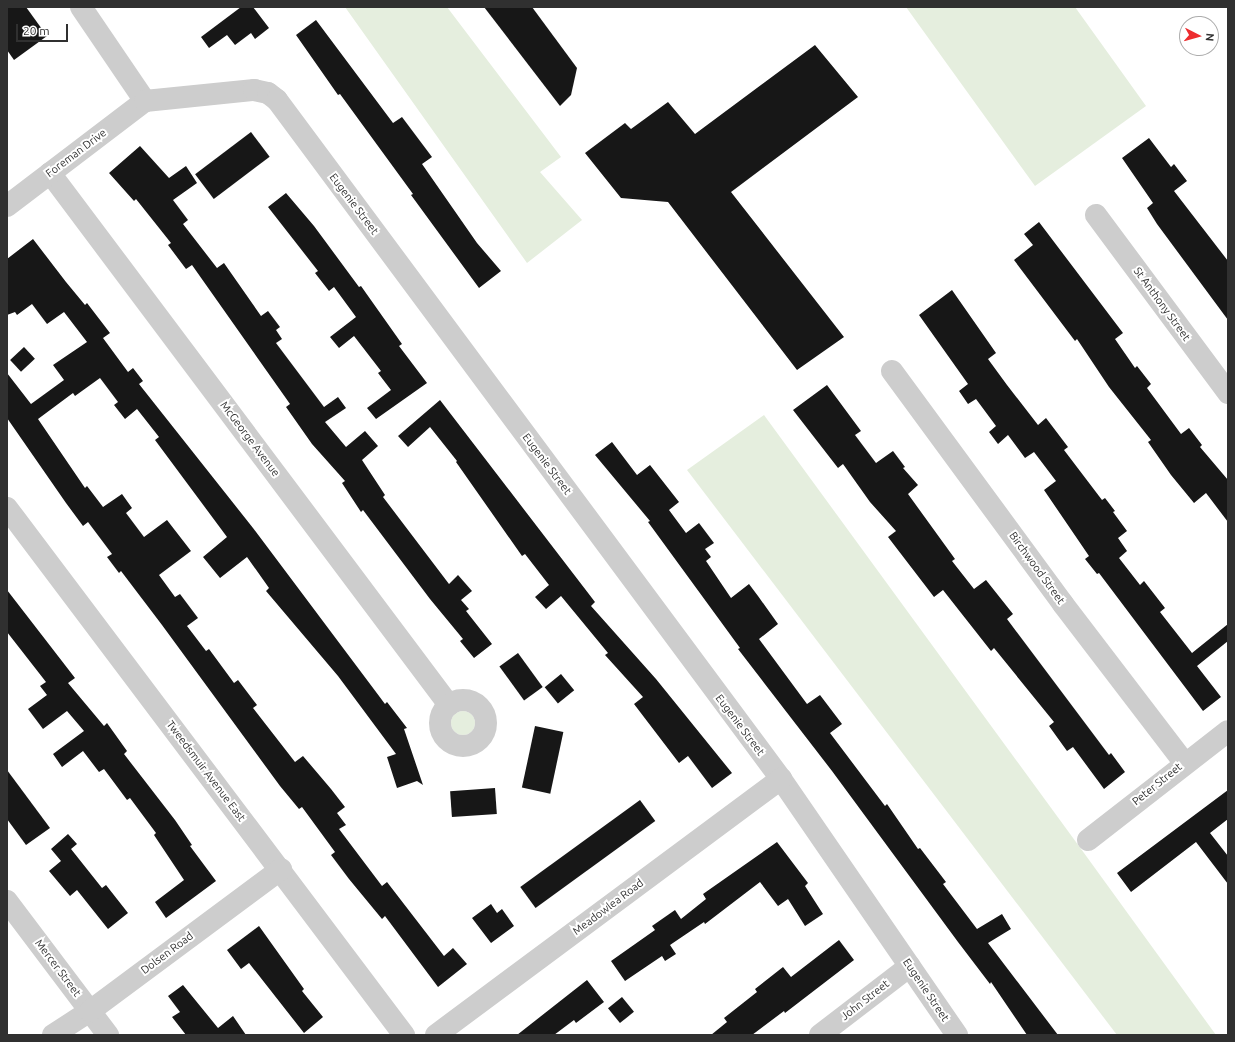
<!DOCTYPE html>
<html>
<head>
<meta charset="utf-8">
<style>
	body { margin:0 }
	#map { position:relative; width:1235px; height:1042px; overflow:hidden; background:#fff; font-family:Ubuntu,sans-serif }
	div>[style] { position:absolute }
	.green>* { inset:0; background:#e5eede }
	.round { border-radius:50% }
	.building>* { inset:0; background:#171717; transform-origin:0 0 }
	.minor>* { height:22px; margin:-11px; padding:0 11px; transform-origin:11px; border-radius:11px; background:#cdcdcd }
	.minor>.ring { margin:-11px; padding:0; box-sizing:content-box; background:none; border:22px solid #cdcdcd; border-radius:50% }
	span { translate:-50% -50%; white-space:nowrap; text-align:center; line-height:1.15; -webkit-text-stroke:4px #fff; paint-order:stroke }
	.street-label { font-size:11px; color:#303030 }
	.frame { position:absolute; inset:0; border:8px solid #303030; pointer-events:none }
	.north { position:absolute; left:1179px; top:16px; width:40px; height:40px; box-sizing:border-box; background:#fff; border:1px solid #acacac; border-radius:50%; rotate:96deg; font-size:11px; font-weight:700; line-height:16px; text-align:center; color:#303030 }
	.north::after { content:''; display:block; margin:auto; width:14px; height:18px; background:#ed2d2f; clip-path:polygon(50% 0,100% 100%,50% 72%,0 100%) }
	.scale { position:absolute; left:16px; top:24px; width:52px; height:18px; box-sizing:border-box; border:2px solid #303030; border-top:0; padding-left:5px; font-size:12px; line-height:14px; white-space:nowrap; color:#303030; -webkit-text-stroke:3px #fff; paint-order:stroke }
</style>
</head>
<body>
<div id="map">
	<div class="green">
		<div style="clip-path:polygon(345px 7px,447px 7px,561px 157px,540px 172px,582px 220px,527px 263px)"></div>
		<div style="clip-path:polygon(906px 7px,1075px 7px,1146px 106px,1035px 186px)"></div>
		<div style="clip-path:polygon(764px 415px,1084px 853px,1216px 1035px,1117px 1035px,687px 470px)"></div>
		<div class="round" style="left:451px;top:711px;width:24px;height:24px"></div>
	</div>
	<div class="building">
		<div style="clip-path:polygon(7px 7px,26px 7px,47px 36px,14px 60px,7px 50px)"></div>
		<div style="clip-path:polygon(241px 7px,253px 7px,269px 28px,255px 39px,251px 33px,235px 45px,227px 35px,209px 48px,201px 37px)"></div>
		<div style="clip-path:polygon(484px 7px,532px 7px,577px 68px,571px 95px,560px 106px)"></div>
		<div style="clip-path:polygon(316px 20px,393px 123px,402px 117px,432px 157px,422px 164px,477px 243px,501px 271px,479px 288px,411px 195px,413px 194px,340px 94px,338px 95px,296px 35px)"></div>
		<div style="clip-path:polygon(815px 45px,858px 97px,731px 192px,844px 337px,797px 370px,668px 202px,621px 198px,585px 153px,625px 123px,631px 129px,668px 102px,695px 134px)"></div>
		<div style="left:251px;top:132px;width:31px;height:70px;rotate:53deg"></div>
		<div style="clip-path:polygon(1149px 138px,1171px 167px,1174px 164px,1187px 181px,1174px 191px,1228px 261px,1228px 320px,1157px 224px,1147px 208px,1153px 203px,1122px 158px)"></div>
		<div style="clip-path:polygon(140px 146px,169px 178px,186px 166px,197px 183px,173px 200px,188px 220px,183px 224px,217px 268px,224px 263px,261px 316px,268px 311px,280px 327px,276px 330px,282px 339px,276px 343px,324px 407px,338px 397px,346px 408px,325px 422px,346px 447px,365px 431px,378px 446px,362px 460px,385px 495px,383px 497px,449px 584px,458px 575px,472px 591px,461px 600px,469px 609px,466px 611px,492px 644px,474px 658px,460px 641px,463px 639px,430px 599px,363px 510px,361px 512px,342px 483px,345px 481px,312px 444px,286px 407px,290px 404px,192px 265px,186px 269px,168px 245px,171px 243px,136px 199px,134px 201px,109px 173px)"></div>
		<div style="clip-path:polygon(286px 193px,314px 226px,359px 287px,361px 286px,402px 344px,399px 346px,427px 383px,376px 419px,367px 408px,391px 390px,378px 373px,381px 371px,354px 336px,339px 348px,330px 337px,356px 317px,334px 287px,329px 291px,315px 273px,318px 271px,268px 207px)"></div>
		<div style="clip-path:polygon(1039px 222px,1123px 333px,1115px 339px,1135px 368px,1137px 366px,1151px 384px,1147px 388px,1181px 434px,1189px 428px,1202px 445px,1200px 447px,1228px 480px,1228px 522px,1206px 493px,1194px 503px,1171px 475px,1148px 442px,1151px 440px,1109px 387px,1077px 339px,1075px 341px,1014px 260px,1033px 245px,1024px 234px)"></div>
		<div style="clip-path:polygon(33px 239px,66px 282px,85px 305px,87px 303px,110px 333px,103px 338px,128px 372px,133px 368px,143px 381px,139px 384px,253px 528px,385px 704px,387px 702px,407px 728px,404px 729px,423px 785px,417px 781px,397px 788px,387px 757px,396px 754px,338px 676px,266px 591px,269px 588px,247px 557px,220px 578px,203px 557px,227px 537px,155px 440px,159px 437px,137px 409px,125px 419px,114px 405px,118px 402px,100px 378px,75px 396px,73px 393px,38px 419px,85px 488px,87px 486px,103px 507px,122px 494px,132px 508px,126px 513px,144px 537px,167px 520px,191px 551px,159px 575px,175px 597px,180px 594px,198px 618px,187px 626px,206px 651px,209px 649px,234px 683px,238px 680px,257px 705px,253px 708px,295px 762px,303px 756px,331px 789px,345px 807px,337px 813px,346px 825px,339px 829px,382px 886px,387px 882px,444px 956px,453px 948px,467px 964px,438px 987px,385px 916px,382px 919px,349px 879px,331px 855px,335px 852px,302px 807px,299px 809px,280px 786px,162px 625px,121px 571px,119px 573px,107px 557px,112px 554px,88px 522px,83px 526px,66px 503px,7px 418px,7px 373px,31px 404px,64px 380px,53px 365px,87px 342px,64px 312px,47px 324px,32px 304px,17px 315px,15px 312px,7px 315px,7px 259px)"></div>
		<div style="clip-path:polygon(952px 290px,996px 353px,988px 359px,1007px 385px,1038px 425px,1046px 418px,1068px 447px,1064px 450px,1102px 500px,1105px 498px,1115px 511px,1113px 512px,1127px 531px,1118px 538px,1127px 551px,1119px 558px,1140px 585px,1144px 581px,1165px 608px,1160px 612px,1192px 653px,1228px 624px,1228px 641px,1197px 666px,1221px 697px,1203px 711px,1099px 573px,1097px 574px,1085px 559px,1089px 556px,1044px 490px,1056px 481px,1034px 452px,1025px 458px,1008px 435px,998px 444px,989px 432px,996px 426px,976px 399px,968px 404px,959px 391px,968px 384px,919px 315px)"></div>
		<div style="left:24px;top:347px;width:16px;height:19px;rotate:47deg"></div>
		<div style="clip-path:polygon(827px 385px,861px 431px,855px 435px,876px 463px,893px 451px,905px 467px,903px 468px,918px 485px,908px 494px,955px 559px,952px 561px,974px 589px,986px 580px,1013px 614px,1007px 619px,1109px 755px,1111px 753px,1125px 772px,1104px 789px,1073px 747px,1067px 751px,1049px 726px,1054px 722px,994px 648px,991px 651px,943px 590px,934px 597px,888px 537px,896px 531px,870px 502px,843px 464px,838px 468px,793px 410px)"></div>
		<div style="clip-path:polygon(440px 400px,595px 602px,591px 606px,656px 679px,732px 773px,712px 788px,688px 756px,679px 763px,634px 704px,643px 697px,605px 655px,608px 653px,561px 596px,546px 609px,535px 597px,549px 585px,525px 554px,522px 556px,456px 462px,457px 461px,430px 427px,408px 447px,398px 436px)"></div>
		<div style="clip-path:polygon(612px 442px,637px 475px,650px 465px,679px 502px,669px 510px,686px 533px,699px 523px,714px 543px,705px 549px,711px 557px,706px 561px,731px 598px,749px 584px,758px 596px,778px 624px,759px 639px,807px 704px,820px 695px,842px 724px,830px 733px,885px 806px,887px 804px,918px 849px,920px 848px,946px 882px,943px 884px,977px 929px,1002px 914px,1011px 929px,988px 943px,1058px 1035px,1027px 1035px,991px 982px,990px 984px,958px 942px,832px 771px,738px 649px,740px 648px,648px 522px,650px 521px,595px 455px)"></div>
		<div style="clip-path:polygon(7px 590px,75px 678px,68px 683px,104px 726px,107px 723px,127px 751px,124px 754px,175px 820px,192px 845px,190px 846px,216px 881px,166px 918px,155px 902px,184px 880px,154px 835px,156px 833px,130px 798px,127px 800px,104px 769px,99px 772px,83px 751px,62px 767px,53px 754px,84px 731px,67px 711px,43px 729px,28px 709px,47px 695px,40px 686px,46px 682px,7px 632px)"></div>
		<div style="left:518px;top:653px;width:42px;height:23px;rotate:54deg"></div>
		<div style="left:561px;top:674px;width:21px;height:21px;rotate:51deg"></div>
		<div style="left:535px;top:726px;width:29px;height:63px;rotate:12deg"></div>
		<div style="clip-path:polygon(7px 770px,50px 828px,26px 845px,7px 819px)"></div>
		<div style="left:495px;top:788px;width:26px;height:45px;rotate:86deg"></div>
		<div style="clip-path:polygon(1228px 790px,1228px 819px,1210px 833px,1228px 856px,1228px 884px,1196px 842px,1131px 892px,1117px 873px)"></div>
		<div style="left:640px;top:800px;width:26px;height:148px;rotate:54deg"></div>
		<div style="clip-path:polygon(68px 834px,77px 844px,71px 849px,102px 888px,106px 885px,128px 913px,108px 929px,77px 890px,70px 896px,49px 871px,61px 861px,51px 849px)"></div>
		<div style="clip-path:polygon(777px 842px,808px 883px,805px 886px,823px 914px,805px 926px,788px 899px,778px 906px,760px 882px,705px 924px,704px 922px,670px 945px,676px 954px,665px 961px,662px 956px,625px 981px,611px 961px,655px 930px,652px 926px,675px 910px,681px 919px,706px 899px,703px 894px)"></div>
		<div style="clip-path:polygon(491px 904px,497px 913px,502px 909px,514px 926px,491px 943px,472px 918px)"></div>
		<div style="clip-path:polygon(259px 926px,304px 989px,302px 991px,323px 1017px,304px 1033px,249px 963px,241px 969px,227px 950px)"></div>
		<div style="clip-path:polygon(839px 940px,854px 960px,785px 1013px,784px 1011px,752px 1035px,711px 1035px,727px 1022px,724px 1018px,757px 992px,755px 989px,783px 967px,791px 977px)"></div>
		<div style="clip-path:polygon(587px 980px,604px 1002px,576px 1023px,574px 1020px,554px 1035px,517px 1035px)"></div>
		<div style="clip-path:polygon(183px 985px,218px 1028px,233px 1016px,246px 1035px,186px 1035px,172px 1017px,180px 1012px,168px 996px)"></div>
		<div style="left:622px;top:997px;width:19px;height:18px;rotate:51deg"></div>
	</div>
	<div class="minor">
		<div style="left:81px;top:7px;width:114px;rotate:55.8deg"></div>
		<div style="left:50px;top:173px;width:665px;rotate:53.13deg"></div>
		<div style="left:7px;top:206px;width:173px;rotate:-37.3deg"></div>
		<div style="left:145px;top:101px;width:110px;rotate:-5.8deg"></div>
		<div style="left:254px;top:90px;width:14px;rotate:12deg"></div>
		<div style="left:268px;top:93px;width:11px;rotate:38deg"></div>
		<div style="left:277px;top:100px;width:846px;rotate:53.41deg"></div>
		<div style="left:781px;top:779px;width:311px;rotate:55.5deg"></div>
		<div style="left:1096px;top:215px;width:222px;rotate:53.4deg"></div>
		<div style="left:892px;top:371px;width:289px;rotate:53.7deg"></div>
		<div style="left:1063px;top:604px;width:199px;rotate:52.6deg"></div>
		<div style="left:7px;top:508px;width:660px;rotate:53.01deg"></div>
		<div class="ring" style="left:440px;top:700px;width:24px;height:24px"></div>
		<div style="left:1088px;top:840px;width:177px;rotate:-37.9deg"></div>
		<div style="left:7px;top:901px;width:168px;rotate:53deg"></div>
		<div style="left:53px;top:1035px;width:44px;rotate:-33deg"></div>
		<div style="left:90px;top:1011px;width:238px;rotate:-36.6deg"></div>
		<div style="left:436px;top:1035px;width:430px;rotate:-36.6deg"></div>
		<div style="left:820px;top:1035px;width:113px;rotate:-37.5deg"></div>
	</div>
	<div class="street-label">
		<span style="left:76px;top:153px;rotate:-37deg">Foreman Drive</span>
		<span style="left:354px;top:204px;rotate:53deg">Eugenie Street</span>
		<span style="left:1162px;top:304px;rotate:54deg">St Anthony Street</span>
		<span style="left:250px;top:439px;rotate:53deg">McGeorge Avenue</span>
		<span style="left:547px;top:464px;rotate:53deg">Eugenie Street</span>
		<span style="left:1037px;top:568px;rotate:54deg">Birchwood Street</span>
		<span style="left:740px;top:725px;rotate:53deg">Eugenie Street</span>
		<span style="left:206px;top:771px;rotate:53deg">Tweedsmuir Avenue East</span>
		<span style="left:1157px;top:784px;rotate:-39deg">Peter Street</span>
		<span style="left:608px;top:907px;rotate:-37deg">Meadowlea Road</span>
		<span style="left:167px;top:953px;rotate:-37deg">Dolsen Road</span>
		<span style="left:58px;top:968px;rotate:53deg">Mercer Street</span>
		<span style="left:926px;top:990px;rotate:56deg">Eugenie Street</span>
		<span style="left:865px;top:1000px;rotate:-38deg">John Street</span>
	</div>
	<div class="frame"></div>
	<div class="north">N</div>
	<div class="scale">20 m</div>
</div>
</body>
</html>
